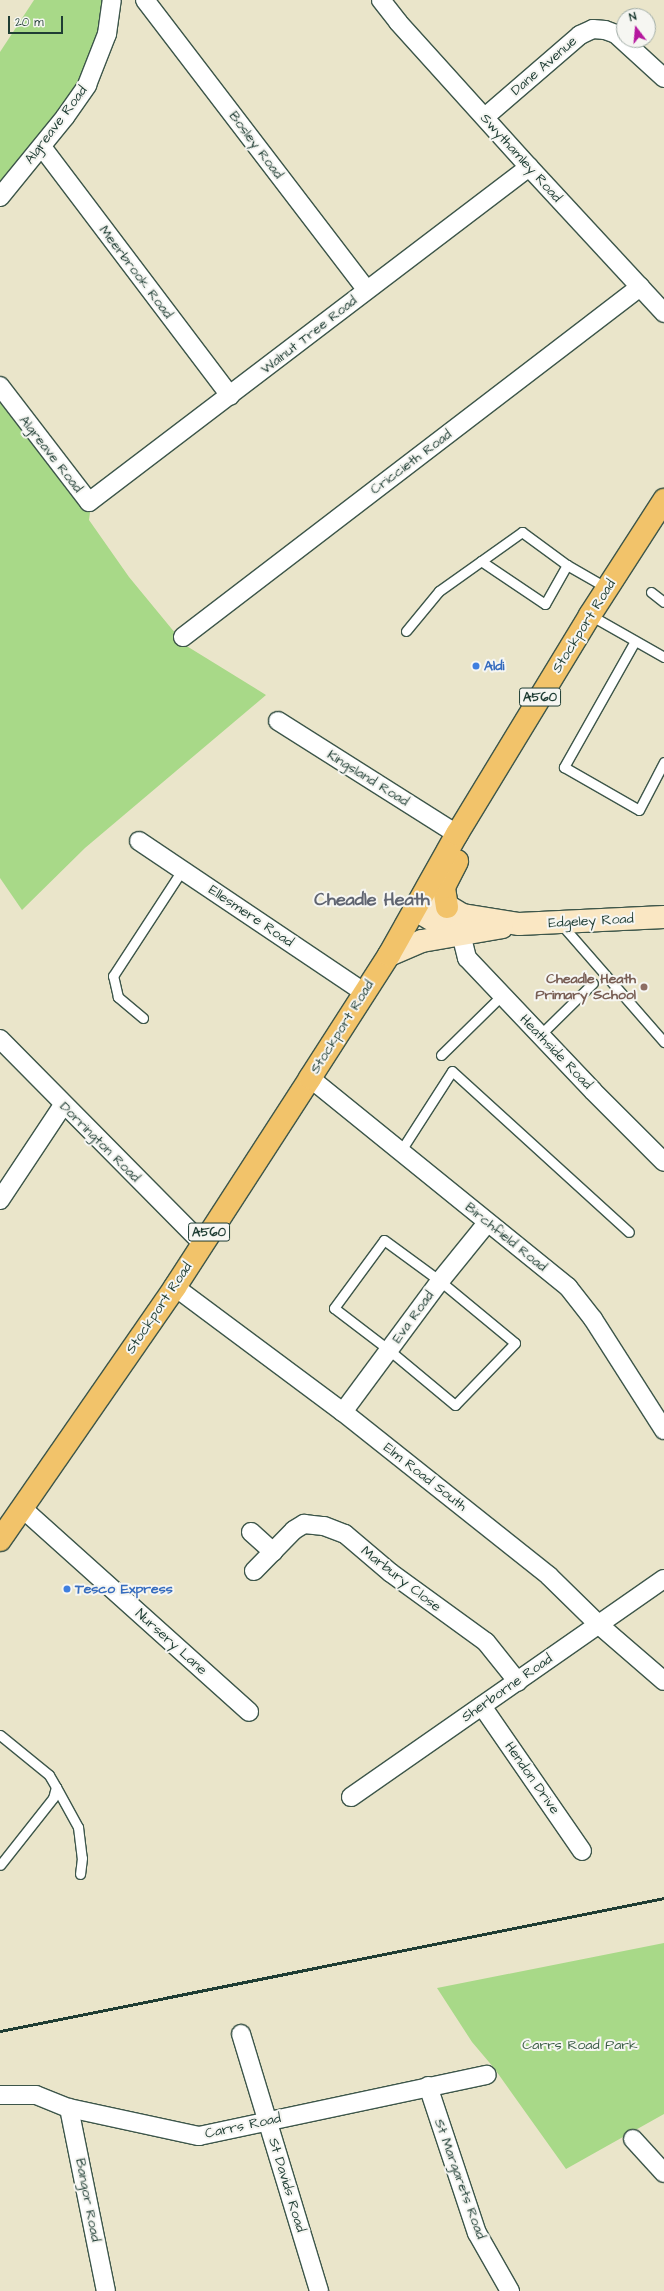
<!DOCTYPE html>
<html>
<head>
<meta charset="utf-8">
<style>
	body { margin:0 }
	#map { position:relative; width:664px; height:2291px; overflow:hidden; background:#eae5ca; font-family:"Architects Daughter",sans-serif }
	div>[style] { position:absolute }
	.green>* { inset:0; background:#a8d988 }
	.roads { filter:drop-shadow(1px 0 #3d564a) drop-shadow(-1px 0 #3d564a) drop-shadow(0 1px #3d564a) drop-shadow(0 -1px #3d564a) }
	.service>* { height:9px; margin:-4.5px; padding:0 4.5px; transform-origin:4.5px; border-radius:4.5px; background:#fff }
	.minor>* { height:18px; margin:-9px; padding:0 9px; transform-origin:9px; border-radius:9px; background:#fff }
	.secondary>* { height:22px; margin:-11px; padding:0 11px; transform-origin:11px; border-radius:11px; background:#fae7c3 }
	.primary>* { height:22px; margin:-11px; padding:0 11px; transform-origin:11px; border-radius:11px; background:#f2c36a }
	.rail>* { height:3px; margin:-1.5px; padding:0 1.5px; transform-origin:1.5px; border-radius:1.5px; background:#1f3d34 }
	.dots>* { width:11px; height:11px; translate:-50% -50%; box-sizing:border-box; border:2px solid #f6f6f2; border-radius:50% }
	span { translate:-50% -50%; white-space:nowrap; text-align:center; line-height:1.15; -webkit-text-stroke:4px #f6f6f2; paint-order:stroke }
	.shield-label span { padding:1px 3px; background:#f6f6f2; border:1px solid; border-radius:3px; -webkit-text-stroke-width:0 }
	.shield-label { font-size:13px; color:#1f3d34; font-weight:700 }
	.street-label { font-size:14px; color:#1f3d34 }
	.shop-label { font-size:14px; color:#366cbe; font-weight:700 }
	.left { translate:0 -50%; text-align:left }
	.education-label { font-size:14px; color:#785e54; font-weight:700 }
	.right { translate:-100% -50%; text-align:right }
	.park-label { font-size:14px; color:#3a5c45 }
	.district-label { font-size:18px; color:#606571; font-weight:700 }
	.north { position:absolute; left:616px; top:8px; width:40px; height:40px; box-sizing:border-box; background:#f6f6f2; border:1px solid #a0aca6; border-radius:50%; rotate:344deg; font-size:11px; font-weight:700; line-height:16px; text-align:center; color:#1f3d34 }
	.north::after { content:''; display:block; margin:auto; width:14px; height:18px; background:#b5179e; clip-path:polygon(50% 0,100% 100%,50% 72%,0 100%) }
	.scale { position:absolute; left:8px; top:16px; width:55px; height:18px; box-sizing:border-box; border:2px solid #1f3d34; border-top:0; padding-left:5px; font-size:12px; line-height:14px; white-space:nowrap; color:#1f3d34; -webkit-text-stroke:3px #f6f6f2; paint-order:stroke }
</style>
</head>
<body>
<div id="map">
	<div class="green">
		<div style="clip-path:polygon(34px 0,103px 0,102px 17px,89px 64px,80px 85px,0 189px,0 52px)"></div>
		<div style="clip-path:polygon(0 395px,91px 505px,89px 520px,129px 577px,185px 645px,266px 695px,85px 848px,22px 910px,0 878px)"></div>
		<div style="clip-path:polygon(664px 1943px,664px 2114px,566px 2169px,494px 2068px,472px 2042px,437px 1988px)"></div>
	</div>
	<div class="roads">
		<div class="service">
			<div style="left:481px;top:561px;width:77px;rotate:33.9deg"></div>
			<div style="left:545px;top:604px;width:45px;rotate:-60.6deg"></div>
			<div style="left:651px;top:592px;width:16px;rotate:38deg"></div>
			<div style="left:590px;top:615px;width:85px;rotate:29.6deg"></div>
			<div style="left:406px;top:631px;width:52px;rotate:-50.5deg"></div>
			<div style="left:439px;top:591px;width:102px;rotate:-35.4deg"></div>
			<div style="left:522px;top:532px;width:56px;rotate:36.3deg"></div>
			<div style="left:567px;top:565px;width:46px;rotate:29.9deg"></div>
			<div style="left:635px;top:641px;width:145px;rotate:119.4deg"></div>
			<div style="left:564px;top:767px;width:86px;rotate:29.8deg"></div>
			<div style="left:639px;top:810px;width:54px;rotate:-62.5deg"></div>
			<div style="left:561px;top:924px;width:157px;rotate:48.9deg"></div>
			<div style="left:143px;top:1018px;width:33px;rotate:-140deg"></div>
			<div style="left:118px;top:997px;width:22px;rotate:-103deg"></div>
			<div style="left:113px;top:976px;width:126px;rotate:-56.9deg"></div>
			<div style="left:540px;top:1035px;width:74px;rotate:-44.5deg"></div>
			<div style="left:441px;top:1055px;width:86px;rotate:-44.5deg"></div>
			<div style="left:400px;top:1152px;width:96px;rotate:-57.3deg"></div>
			<div style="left:452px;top:1071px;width:239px;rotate:42.3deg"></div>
			<div style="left:384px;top:1240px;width:69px;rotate:36.2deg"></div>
			<div style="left:440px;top:1281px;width:97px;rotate:39.6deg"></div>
			<div style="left:515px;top:1343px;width:86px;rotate:134.1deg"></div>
			<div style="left:455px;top:1405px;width:86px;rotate:-140.2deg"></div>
			<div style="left:389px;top:1350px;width:69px;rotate:-142.6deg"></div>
			<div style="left:334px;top:1308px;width:84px;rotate:-53.7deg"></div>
			<div style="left:0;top:1735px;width:63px;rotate:39.2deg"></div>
			<div style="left:49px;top:1775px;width:14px;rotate:60deg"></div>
			<div style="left:56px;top:1787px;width:11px;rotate:105deg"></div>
			<div style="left:53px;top:1798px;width:85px;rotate:128.3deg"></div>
			<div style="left:56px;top:1787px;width:46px;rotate:61.2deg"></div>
			<div style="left:78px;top:1827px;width:31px;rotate:83deg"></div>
			<div style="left:82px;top:1858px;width:16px;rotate:97deg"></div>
		</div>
		<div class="minor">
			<div style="left:145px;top:0;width:365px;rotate:52.6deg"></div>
			<div style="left:381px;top:0;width:28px;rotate:52deg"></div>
			<div style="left:398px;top:22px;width:195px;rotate:47.9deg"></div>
			<div style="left:529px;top:167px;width:199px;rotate:47.2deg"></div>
			<div style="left:485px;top:117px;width:125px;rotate:-40.8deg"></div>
			<div style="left:580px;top:35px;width:14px;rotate:-25deg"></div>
			<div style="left:593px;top:29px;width:12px;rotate:5deg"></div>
			<div style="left:605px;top:30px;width:12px;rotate:20deg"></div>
			<div style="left:616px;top:34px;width:65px;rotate:42.5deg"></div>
			<div style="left:42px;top:147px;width:312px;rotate:52.9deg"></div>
			<div style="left:0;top:197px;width:103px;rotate:-50.9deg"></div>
			<div style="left:65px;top:117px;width:39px;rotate:-55deg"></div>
			<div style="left:87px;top:85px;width:55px;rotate:-68.6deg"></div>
			<div style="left:107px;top:34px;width:34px;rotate:-82deg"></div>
			<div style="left:0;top:386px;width:146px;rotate:52.5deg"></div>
			<div style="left:89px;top:502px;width:553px;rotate:-37.28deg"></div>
			<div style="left:183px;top:637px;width:576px;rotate:-37.45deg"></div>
			<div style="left:278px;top:721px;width:212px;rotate:32.3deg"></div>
			<div style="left:139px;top:841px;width:271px;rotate:33.9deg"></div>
			<div style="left:461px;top:934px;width:25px;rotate:76deg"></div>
			<div style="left:467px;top:958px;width:183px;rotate:46.5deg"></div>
			<div style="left:593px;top:1091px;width:100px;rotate:45deg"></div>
			<div style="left:0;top:1039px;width:287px;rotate:45.3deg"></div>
			<div style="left:310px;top:1078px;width:332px;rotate:39deg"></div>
			<div style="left:568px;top:1287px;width:41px;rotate:52deg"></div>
			<div style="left:593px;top:1319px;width:132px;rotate:57.4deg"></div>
			<div style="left:0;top:1200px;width:114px;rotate:-56.4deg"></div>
			<div style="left:175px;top:1287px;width:209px;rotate:36.7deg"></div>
			<div style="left:343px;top:1412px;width:263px;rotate:38.5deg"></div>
			<div style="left:549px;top:1576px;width:69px;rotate:44.4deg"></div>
			<div style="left:598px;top:1624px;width:87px;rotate:40.8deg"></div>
			<div style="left:343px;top:1412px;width:163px;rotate:-53.5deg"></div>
			<div style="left:440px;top:1281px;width:75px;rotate:-51deg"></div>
			<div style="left:22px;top:1508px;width:305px;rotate:41.9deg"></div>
			<div style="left:251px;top:1532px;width:30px;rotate:42deg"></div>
			<div style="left:254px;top:1571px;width:57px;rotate:-45.7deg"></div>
			<div style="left:294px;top:1530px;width:12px;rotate:-31deg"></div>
			<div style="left:304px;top:1524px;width:20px;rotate:6deg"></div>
			<div style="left:324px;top:1526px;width:22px;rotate:21deg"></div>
			<div style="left:345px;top:1534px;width:60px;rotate:40.3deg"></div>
			<div style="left:391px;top:1573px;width:117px;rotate:36deg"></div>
			<div style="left:486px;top:1642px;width:51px;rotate:51.3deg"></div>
			<div style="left:482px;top:1706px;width:176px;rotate:55.4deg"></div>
			<div style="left:351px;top:1797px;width:381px;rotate:-34.9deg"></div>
			<div style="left:241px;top:2034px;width:269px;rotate:73.1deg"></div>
			<div style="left:428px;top:2086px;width:155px;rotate:71.6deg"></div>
			<div style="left:477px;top:2233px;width:67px;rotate:60.4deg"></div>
			<div style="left:0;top:2095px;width:36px"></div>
			<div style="left:36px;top:2095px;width:35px;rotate:22deg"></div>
			<div style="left:69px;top:2108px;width:133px;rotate:12.2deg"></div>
			<div style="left:199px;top:2136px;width:294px;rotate:-12deg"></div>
			<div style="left:69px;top:2108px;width:187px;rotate:78.6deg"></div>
			<div style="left:633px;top:2139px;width:46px;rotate:47.6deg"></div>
		</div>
		<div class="secondary">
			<div style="left:431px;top:896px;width:37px;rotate:31deg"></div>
			<div style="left:463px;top:915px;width:57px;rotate:9.1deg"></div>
			<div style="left:519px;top:924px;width:145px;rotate:-2.8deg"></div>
			<div style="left:414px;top:909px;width:49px;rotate:30.8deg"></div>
			<div style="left:389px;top:955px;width:36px;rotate:-23deg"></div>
			<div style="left:422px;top:941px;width:81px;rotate:-9.9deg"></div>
		</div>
		<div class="primary">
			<div style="left:447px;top:907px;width:20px;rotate:-99deg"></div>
			<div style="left:444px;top:887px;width:29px;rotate:-63deg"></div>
			<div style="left:0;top:1540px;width:308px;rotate:-55.3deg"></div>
			<div style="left:175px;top:1287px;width:249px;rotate:-57.1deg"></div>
			<div style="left:310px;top:1078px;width:146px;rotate:-57.3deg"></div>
			<div style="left:389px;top:955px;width:139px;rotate:-60.7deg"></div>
			<div style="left:457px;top:834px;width:256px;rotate:-58.7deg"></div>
			<div style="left:590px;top:615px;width:137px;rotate:-57.2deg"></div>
		</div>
	</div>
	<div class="rail">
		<div style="left:0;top:2031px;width:677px;rotate:-11.33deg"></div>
	</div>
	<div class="dots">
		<div style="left:476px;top:666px;background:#3f7fe0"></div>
		<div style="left:644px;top:987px;background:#8d6e63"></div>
		<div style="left:67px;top:1589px;background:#3f7fe0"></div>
	</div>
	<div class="shield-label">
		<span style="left:540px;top:697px">A560</span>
		<span style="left:209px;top:1232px">A560</span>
	</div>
	<div class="street-label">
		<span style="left:544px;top:66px;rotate:-41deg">Dane Avenue</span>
		<span style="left:56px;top:125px;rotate:-53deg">Algreave Road</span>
		<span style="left:256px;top:145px;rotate:53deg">Bosley Road</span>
		<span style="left:521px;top:158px;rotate:48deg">Swythamley Road</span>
		<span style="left:136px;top:272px;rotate:53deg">Meerbrook Road</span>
		<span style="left:309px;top:335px;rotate:-38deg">Walnut Tree Road</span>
		<span style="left:51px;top:454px;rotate:52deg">Algreave Road</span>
		<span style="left:411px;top:462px;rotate:-37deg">Criccieth Road</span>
		<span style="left:584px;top:626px;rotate:-58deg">Stockport Road</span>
		<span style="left:368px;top:778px;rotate:32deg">Kingsland Road</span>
		<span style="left:251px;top:916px;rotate:34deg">Ellesmere Road</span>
		<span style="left:591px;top:921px;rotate:-3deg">Edgeley Road</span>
		<span style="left:342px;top:1027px;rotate:-58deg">Stockport Road</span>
		<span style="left:556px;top:1052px;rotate:46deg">Heathside Road</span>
		<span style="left:100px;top:1142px;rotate:45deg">Dorrington Road</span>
		<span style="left:506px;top:1237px;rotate:39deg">Birchfield Road</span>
		<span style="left:159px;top:1308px;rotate:-56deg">Stockport Road</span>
		<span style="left:413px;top:1317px;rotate:-54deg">Eva Road</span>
		<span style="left:425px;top:1477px;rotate:38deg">Elm Road South</span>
		<span style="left:401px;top:1579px;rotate:38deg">Marbury Close</span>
		<span style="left:171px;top:1642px;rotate:42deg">Nursery Lane</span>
		<span style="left:507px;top:1688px;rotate:-35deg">Sherborne Road</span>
		<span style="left:532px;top:1778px;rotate:55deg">Hendon Drive</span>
		<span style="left:243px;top:2126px;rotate:-12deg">Carrs Road</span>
		<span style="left:460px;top:2179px;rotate:70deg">St Margarets Road</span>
		<span style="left:287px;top:2185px;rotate:73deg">St Davids Road</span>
		<span style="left:88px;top:2200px;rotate:79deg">Bangor Road</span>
	</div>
	<div class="shop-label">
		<span class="left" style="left:484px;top:666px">Aldi</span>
		<span class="left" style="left:75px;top:1589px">Tesco Express</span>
	</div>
	<div class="education-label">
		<span class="right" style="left:636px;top:987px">Cheadle Heath<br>Primary School</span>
	</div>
	<div class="park-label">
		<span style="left:580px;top:2045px">Carrs Road Park</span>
	</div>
	<div class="district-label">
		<span style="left:372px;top:900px">Cheadle Heath</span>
	</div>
	<div class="north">N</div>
	<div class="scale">20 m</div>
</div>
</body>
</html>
